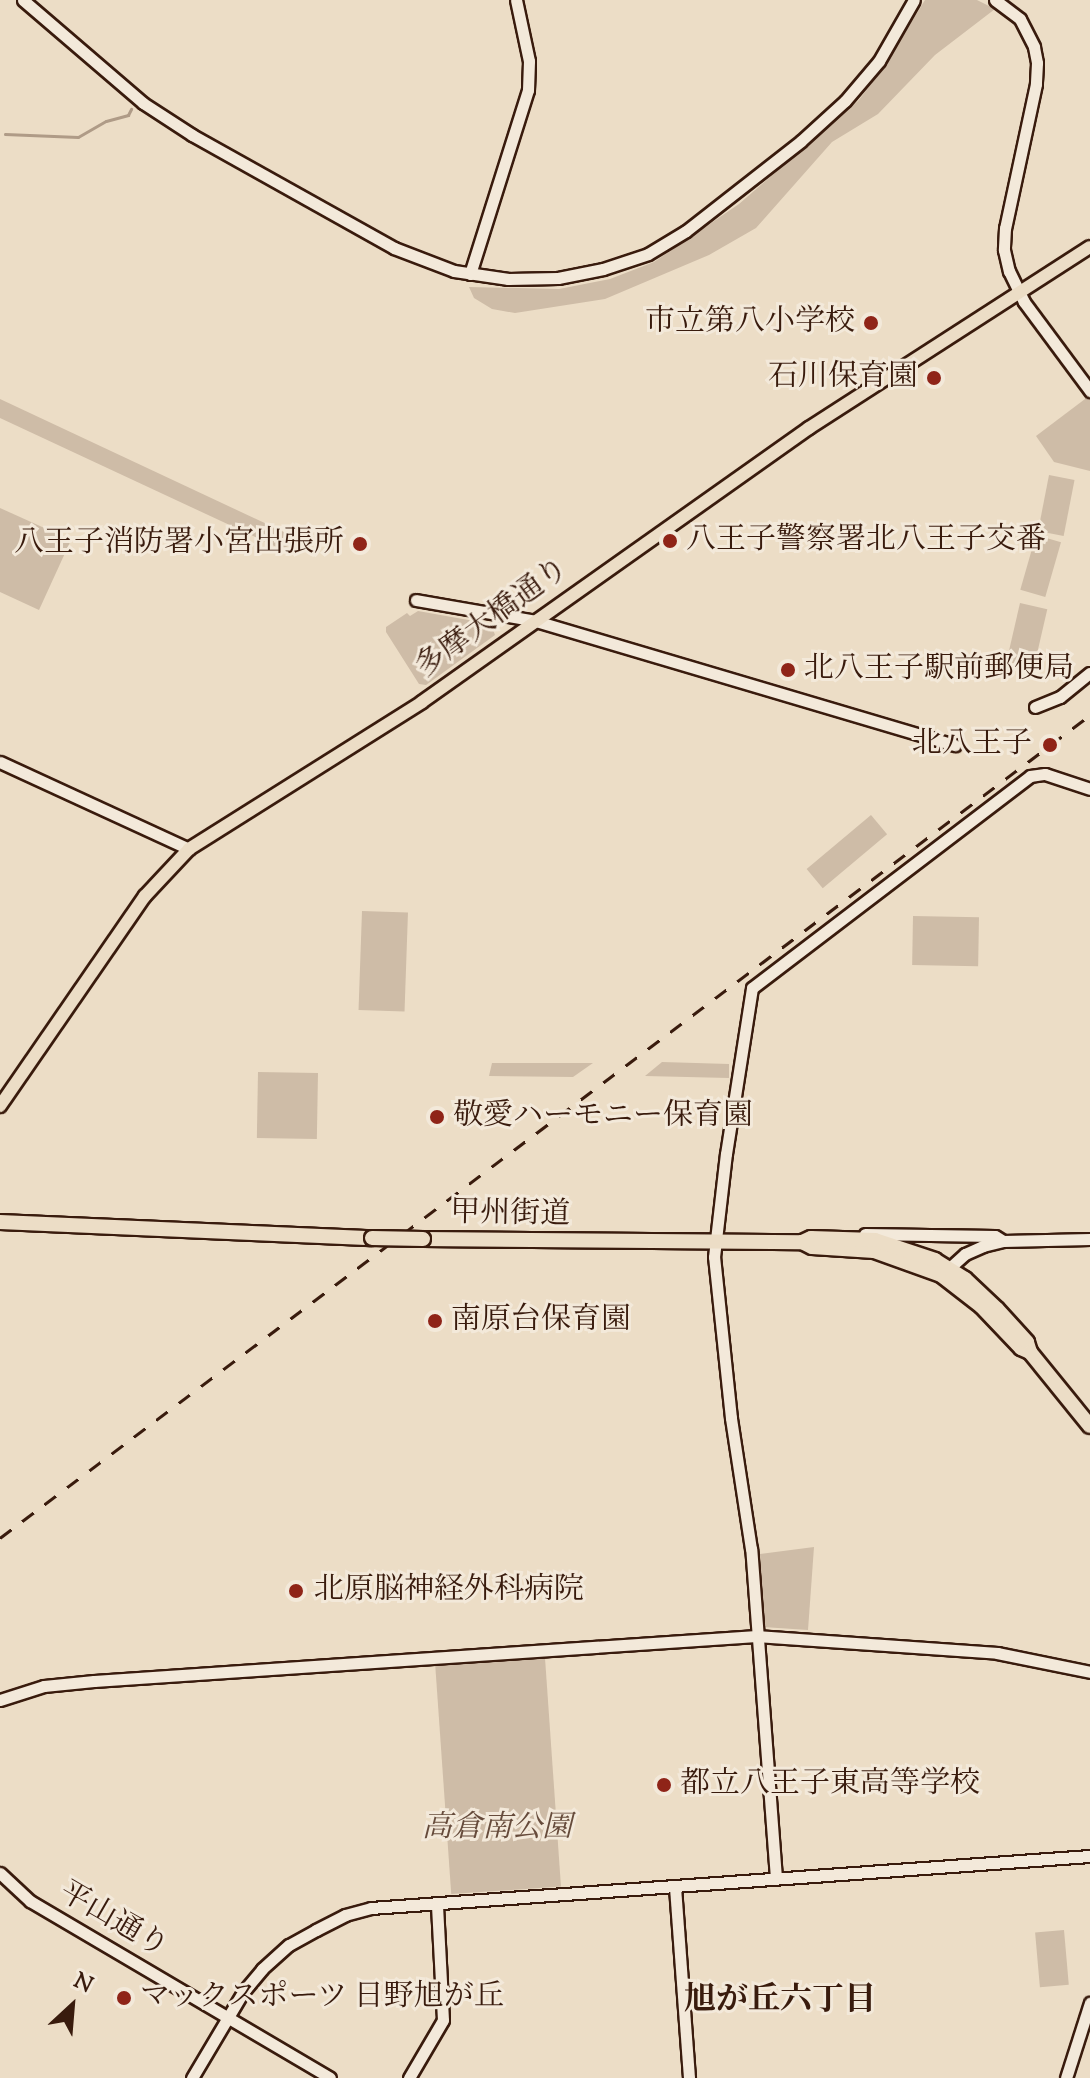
<!DOCTYPE html>
<html>
<head>
<meta charset="utf-8">
<style>
	body { margin:0 }
	#map { position:relative; width:1090px; height:2078px; overflow:hidden; background:#ecddc6; font-family:"Sorts Mill Goudy","Noto Serif JP",serif }
	div>[style] { position:absolute }
	.green>* { inset:0; background:#cebca7; transform-origin:0 0 }
	.stream>* { height:3px; margin:-1.5px; padding:0 1.5px; transform-origin:1.5px; border-radius:1.5px; background:#af9b87 }
	.roads { filter:drop-shadow(2px 0 #391b0d) drop-shadow(-2px 0 #391b0d) drop-shadow(0 2px #391b0d) drop-shadow(0 -2px #391b0d) }
	.secondary>* { height:11px; margin:-5.5px; padding:0 5.5px; transform-origin:5.5px; border-radius:5.5px; background:#f3e9da }
	.primary>* { height:12px; margin:-6px; padding:0 6px; transform-origin:6px; border-radius:6px; background:#ecddc6 }
	.highway>* { height:14px; margin:-7px; padding:0 7px; transform-origin:7px; border-radius:7px; background:#ecddc6 }
	.rail>* { height:3px; margin-top:-1.5px; transform-origin:0; background:repeating-linear-gradient(90deg,#391b0d 0 14px,transparent 0 28px) }
	.bridges { filter:drop-shadow(2px 0 #391b0d) drop-shadow(-2px 0 #391b0d) drop-shadow(0 2px #391b0d) drop-shadow(0 -2px #391b0d) }
	.highway-bridge>* { height:14px; margin:-7px; padding:0 7px; transform-origin:7px; border-radius:7px; background:#ecddc6 }
	.dots>* { width:22px; height:22px; translate:-50% -50%; box-sizing:border-box; border:4px solid #f3e9da; border-radius:50% }
	span { translate:-50% -50%; white-space:nowrap; text-align:center; line-height:1.15; -webkit-text-stroke:6px #f3e9da; paint-order:stroke }
	.poi-label { font-size:30px; color:#391b0d }
	.right { translate:-100% -50%; text-align:right }
	.left { translate:0 -50%; text-align:left }
	.street-label { font-size:30px; color:#391b0d }
	.park-label { font-size:30px; color:#664b3b; font-style:italic }
	.neighbourhood-label { font-size:32px; color:#391b0d; font-weight:700 }
	.north { position:absolute; left:32px; top:1966px; width:80px; height:80px; -webkit-text-stroke:6px #f3e9da; paint-order:stroke; rotate:26deg; font-size:22px; font-weight:700; line-height:32px; text-align:center; color:#391b0d }
	.north::after { content:''; display:block; margin:auto; width:28px; height:36px; background:#391b0d; clip-path:polygon(50% 0,100% 100%,50% 72%,0 100%) }
</style>
</head>
<body>
<div id="map">
	<div class="green">
		<div style="clip-path:polygon(925px 0,977px 0,995px 9px,935px 55px,878px 114px,832px 142px,756px 228px,709px 255px,605px 299px,515px 313px,492px 309px,474px 298px,469px 287px,559px 289px,610px 279px,654px 262px,739px 204px,858px 101px,882px 70px)"></div>
		<div style="clip-path:polygon(1089px 396px,1090px 398px,1090px 471px,1054px 462px,1036px 436px)"></div>
		<div style="clip-path:polygon(0 399px,288px 534px,288px 546px,281px 549px,0 418px)"></div>
		<div style="left:1049px;top:475px;width:26px;height:57px;rotate:11deg"></div>
		<div style="clip-path:polygon(0 508px,71px 540px,39px 610px,0 592px)"></div>
		<div style="left:1036px;top:535px;width:26px;height:57px;rotate:16deg"></div>
		<div style="left:1020px;top:603px;width:28px;height:60px;rotate:13deg"></div>
		<div style="clip-path:polygon(418px 611px,491px 624px,495px 635px,426px 685px,419px 684px,386px 632px,386px 627px,407px 613px,410px 616px)"></div>
		<div style="left:871px;top:815px;width:25px;height:84px;rotate:50deg"></div>
		<div style="left:362px;top:911px;width:46px;height:99px;rotate:2deg"></div>
		<div style="left:913px;top:916px;width:66px;height:49px;rotate:1deg"></div>
		<div style="clip-path:polygon(662px 1062px,729px 1064px,729px 1078px,645px 1076px)"></div>
		<div style="clip-path:polygon(492px 1063px,593px 1063px,573px 1077px,489px 1076px)"></div>
		<div style="left:258px;top:1072px;width:60px;height:66px;rotate:1deg"></div>
		<div style="clip-path:polygon(814px 1547px,808px 1630px,763px 1627px,760px 1554px)"></div>
		<div style="left:545px;top:1658px;width:229px;height:110px;rotate:86deg"></div>
		<div style="left:1064px;top:1930px;width:55px;height:29px;rotate:85deg"></div>
	</div>
	<div class="stream">
		<div style="left:5px;top:134px;width:73px;rotate:2.4deg"></div>
		<div style="left:78px;top:137px;width:32px;rotate:-30deg"></div>
		<div style="left:106px;top:121px;width:23px;rotate:-15deg"></div>
		<div style="left:128px;top:115px;width:7px;rotate:-63deg"></div>
	</div>
	<div class="roads">
		<div class="secondary">
			<div style="left:23px;top:0;width:158px;rotate:40.6deg"></div>
			<div style="left:143px;top:103px;width:59px;rotate:33.1deg"></div>
			<div style="left:192px;top:135px;width:231px;rotate:29.2deg"></div>
			<div style="left:394px;top:248px;width:64px;rotate:21deg"></div>
			<div style="left:454px;top:271px;width:55px;rotate:8.4deg"></div>
			<div style="left:508px;top:279px;width:50px;rotate:-1.1deg"></div>
			<div style="left:558px;top:278px;width:46px;rotate:-11.3deg"></div>
			<div style="left:603px;top:269px;width:47px;rotate:-18.4deg"></div>
			<div style="left:648px;top:254px;width:44px;rotate:-31.2deg"></div>
			<div style="left:686px;top:231px;width:146px;rotate:-38deg"></div>
			<div style="left:801px;top:141px;width:59px;rotate:-42.3deg"></div>
			<div style="left:845px;top:101px;width:52px;rotate:-49.6deg"></div>
			<div style="left:879px;top:61px;width:70px;rotate:-60.2deg"></div>
			<div style="left:995px;top:0;width:31px;rotate:37deg"></div>
			<div style="left:1020px;top:19px;width:31px;rotate:63deg"></div>
			<div style="left:1034px;top:47px;width:16px;rotate:79deg"></div>
			<div style="left:1037px;top:63px;width:21px;rotate:93deg"></div>
			<div style="left:1036px;top:84px;width:147px;rotate:102.1deg"></div>
			<div style="left:1005px;top:228px;width:22px;rotate:93deg"></div>
			<div style="left:1004px;top:250px;width:22px;rotate:77deg"></div>
			<div style="left:1009px;top:271px;width:34px;rotate:64deg"></div>
			<div style="left:1024px;top:302px;width:111px;rotate:53.4deg"></div>
			<div style="left:470px;top:274px;width:193px;rotate:-72.5deg"></div>
			<div style="left:528px;top:90px;width:29px;rotate:-88deg"></div>
			<div style="left:529px;top:61px;width:62px;rotate:-102deg"></div>
			<div style="left:416px;top:600px;width:122px;rotate:9.9deg"></div>
			<div style="left:536px;top:621px;width:437px;rotate:16.5deg"></div>
			<div style="left:1035px;top:707px;width:27px;rotate:-22deg"></div>
			<div style="left:1060px;top:697px;width:38px;rotate:-39deg"></div>
			<div style="left:0;top:762px;width:208px;rotate:24.7deg"></div>
			<div style="left:865px;top:1234px;width:130px;rotate:0.9deg"></div>
			<div style="left:995px;top:1236px;width:9px;rotate:32deg"></div>
			<div style="left:945px;top:1272px;width:27px;rotate:-42deg"></div>
			<div style="left:965px;top:1254px;width:20px;rotate:-24deg"></div>
			<div style="left:983px;top:1246px;width:21px;rotate:-14deg"></div>
			<div style="left:1003px;top:1241px;width:87px;rotate:-1.3deg"></div>
			<div style="left:0;top:1700px;width:46px;rotate:-17.7deg"></div>
			<div style="left:44px;top:1686px;width:50px;rotate:-5.7deg"></div>
			<div style="left:94px;top:1681px;width:664px;rotate:-3.89deg"></div>
			<div style="left:756px;top:1636px;width:242px;rotate:4deg"></div>
			<div style="left:997px;top:1653px;width:95px;rotate:11.5deg"></div>
			<div style="left:0;top:1873px;width:41px;rotate:43deg"></div>
			<div style="left:30px;top:1901px;width:348px;rotate:30.5deg"></div>
			<div style="left:776px;top:1878px;width:330px;rotate:-94.3deg"></div>
			<div style="left:751px;top:1549px;width:133px;rotate:-98.7deg"></div>
			<div style="left:731px;top:1418px;width:162px;rotate:-96deg"></div>
			<div style="left:714px;top:1257px;width:104px;rotate:-83.4deg"></div>
			<div style="left:726px;top:1154px;width:168px;rotate:-81.1deg"></div>
			<div style="left:752px;top:988px;width:350px;rotate:-37.3deg"></div>
			<div style="left:1030px;top:776px;width:15px;rotate:-8deg"></div>
			<div style="left:1045px;top:774px;width:47px;rotate:18.4deg"></div>
			<div style="left:675px;top:1887px;width:192px;rotate:85.8deg"></div>
			<div style="left:192px;top:2078px;width:100px;rotate:-59.3deg"></div>
			<div style="left:243px;top:1992px;width:30px;rotate:-50deg"></div>
			<div style="left:262px;top:1969px;width:36px;rotate:-42deg"></div>
			<div style="left:289px;top:1945px;width:31px;rotate:-29deg"></div>
			<div style="left:316px;top:1930px;width:33px;rotate:-27deg"></div>
			<div style="left:345px;top:1915px;width:27px;rotate:-15deg"></div>
			<div style="left:371px;top:1908px;width:721px;rotate:-4.14deg"></div>
			<div style="left:409px;top:2078px;width:67px;rotate:-59.6deg"></div>
			<div style="left:443px;top:2020px;width:115px;rotate:-93deg"></div>
			<div style="left:1066px;top:2078px;width:79px;rotate:-72.3deg"></div>
		</div>
		<div class="primary">
			<div style="left:0;top:1106px;width:255px;rotate:-55.4deg"></div>
			<div style="left:145px;top:896px;width:64px;rotate:-46.9deg"></div>
			<div style="left:189px;top:849px;width:275px;rotate:-32.2deg"></div>
			<div style="left:422px;top:702px;width:474px;rotate:-35.3deg"></div>
			<div style="left:809px;top:428px;width:334px;rotate:-32.8deg"></div>
		</div>
		<div class="highway">
			<div style="left:0;top:1222px;width:372px;rotate:2.5deg"></div>
			<div style="left:423px;top:1239px;width:379px;rotate:0.5deg"></div>
			<div style="left:802px;top:1242px;width:11px;rotate:27deg"></div>
			<div style="left:812px;top:1247px;width:62px;rotate:3.7deg"></div>
			<div style="left:874px;top:1251px;width:71px;rotate:19.7deg"></div>
			<div style="left:941px;top:1275px;width:51px;rotate:37.8deg"></div>
			<div style="left:981px;top:1306px;width:58px;rotate:46.4deg"></div>
			<div style="left:1021px;top:1348px;width:10px;rotate:24deg"></div>
			<div style="left:1030px;top:1352px;width:10px;rotate:-107deg"></div>
			<div style="left:1027px;top:1342px;width:45px;rotate:-132.3deg"></div>
			<div style="left:997px;top:1309px;width:44px;rotate:-136.8deg"></div>
			<div style="left:965px;top:1279px;width:36px;rotate:-148deg"></div>
			<div style="left:935px;top:1260px;width:63px;rotate:-161.6deg"></div>
			<div style="left:875px;top:1240px;width:64px;rotate:-178.2deg"></div>
			<div style="left:811px;top:1238px;width:10px;rotate:156deg"></div>
			<div style="left:1030px;top:1352px;width:95px;rotate:51deg"></div>
		</div>
	</div>
	<div class="rail">
		<div style="left:0;top:1538px;width:1366px;rotate:-37.05deg"></div>
	</div>
	<div class="bridges">
		<div class="highway-bridge">
			<div style="left:372px;top:1238px;width:51px;rotate:1.1deg"></div>
		</div>
	</div>
	<div class="dots">
		<div style="left:871px;top:323px;background:#8f2418"></div>
		<div style="left:934px;top:378px;background:#8f2418"></div>
		<div style="left:670px;top:541px;background:#8f2418"></div>
		<div style="left:360px;top:544px;background:#8f2418"></div>
		<div style="left:788px;top:670px;background:#8f2418"></div>
		<div style="left:1050px;top:745px;background:#8f2418"></div>
		<div style="left:437px;top:1117px;background:#8f2418"></div>
		<div style="left:435px;top:1321px;background:#8f2418"></div>
		<div style="left:296px;top:1591px;background:#8f2418"></div>
		<div style="left:664px;top:1785px;background:#8f2418"></div>
		<div style="left:124px;top:1998px;background:#8f2418"></div>
	</div>
	<div class="poi-label">
		<span class="right" style="left:855px;top:323px">市立第八小学校</span>
		<span class="right" style="left:918px;top:378px">石川保育園</span>
		<span class="left" style="left:686px;top:541px">八王子警察署北八王子交番</span>
		<span class="right" style="left:344px;top:544px">八王子消防署小宮出張所</span>
		<span class="left" style="left:804px;top:670px">北八王子駅前郵便局</span>
		<span class="right" style="left:1032px;top:745px">北八王子</span>
		<span class="left" style="left:453px;top:1117px">敬愛ハーモニー保育園</span>
		<span class="left" style="left:451px;top:1321px">南原台保育園</span>
		<span class="left" style="left:314px;top:1591px">北原脳神経外科病院</span>
		<span class="left" style="left:680px;top:1785px">都立八王子東高等学校</span>
		<span class="left" style="left:140px;top:1998px">マックスポーツ 日野旭が丘</span>
	</div>
	<div class="street-label">
		<span style="left:493px;top:619px;rotate:-36deg">多摩大橋通り</span>
		<span style="left:510px;top:1215px;rotate:1deg">甲州街道</span>
		<span style="left:113px;top:1921px;rotate:30deg">平山通り</span>
	</div>
	<div class="park-label">
		<span style="left:497px;top:1829px">高倉南公園</span>
	</div>
	<div class="neighbourhood-label">
		<span style="left:780px;top:2001px">旭が丘六丁目</span>
	</div>
	<div class="north">N</div>
</div>
</body>
</html>
